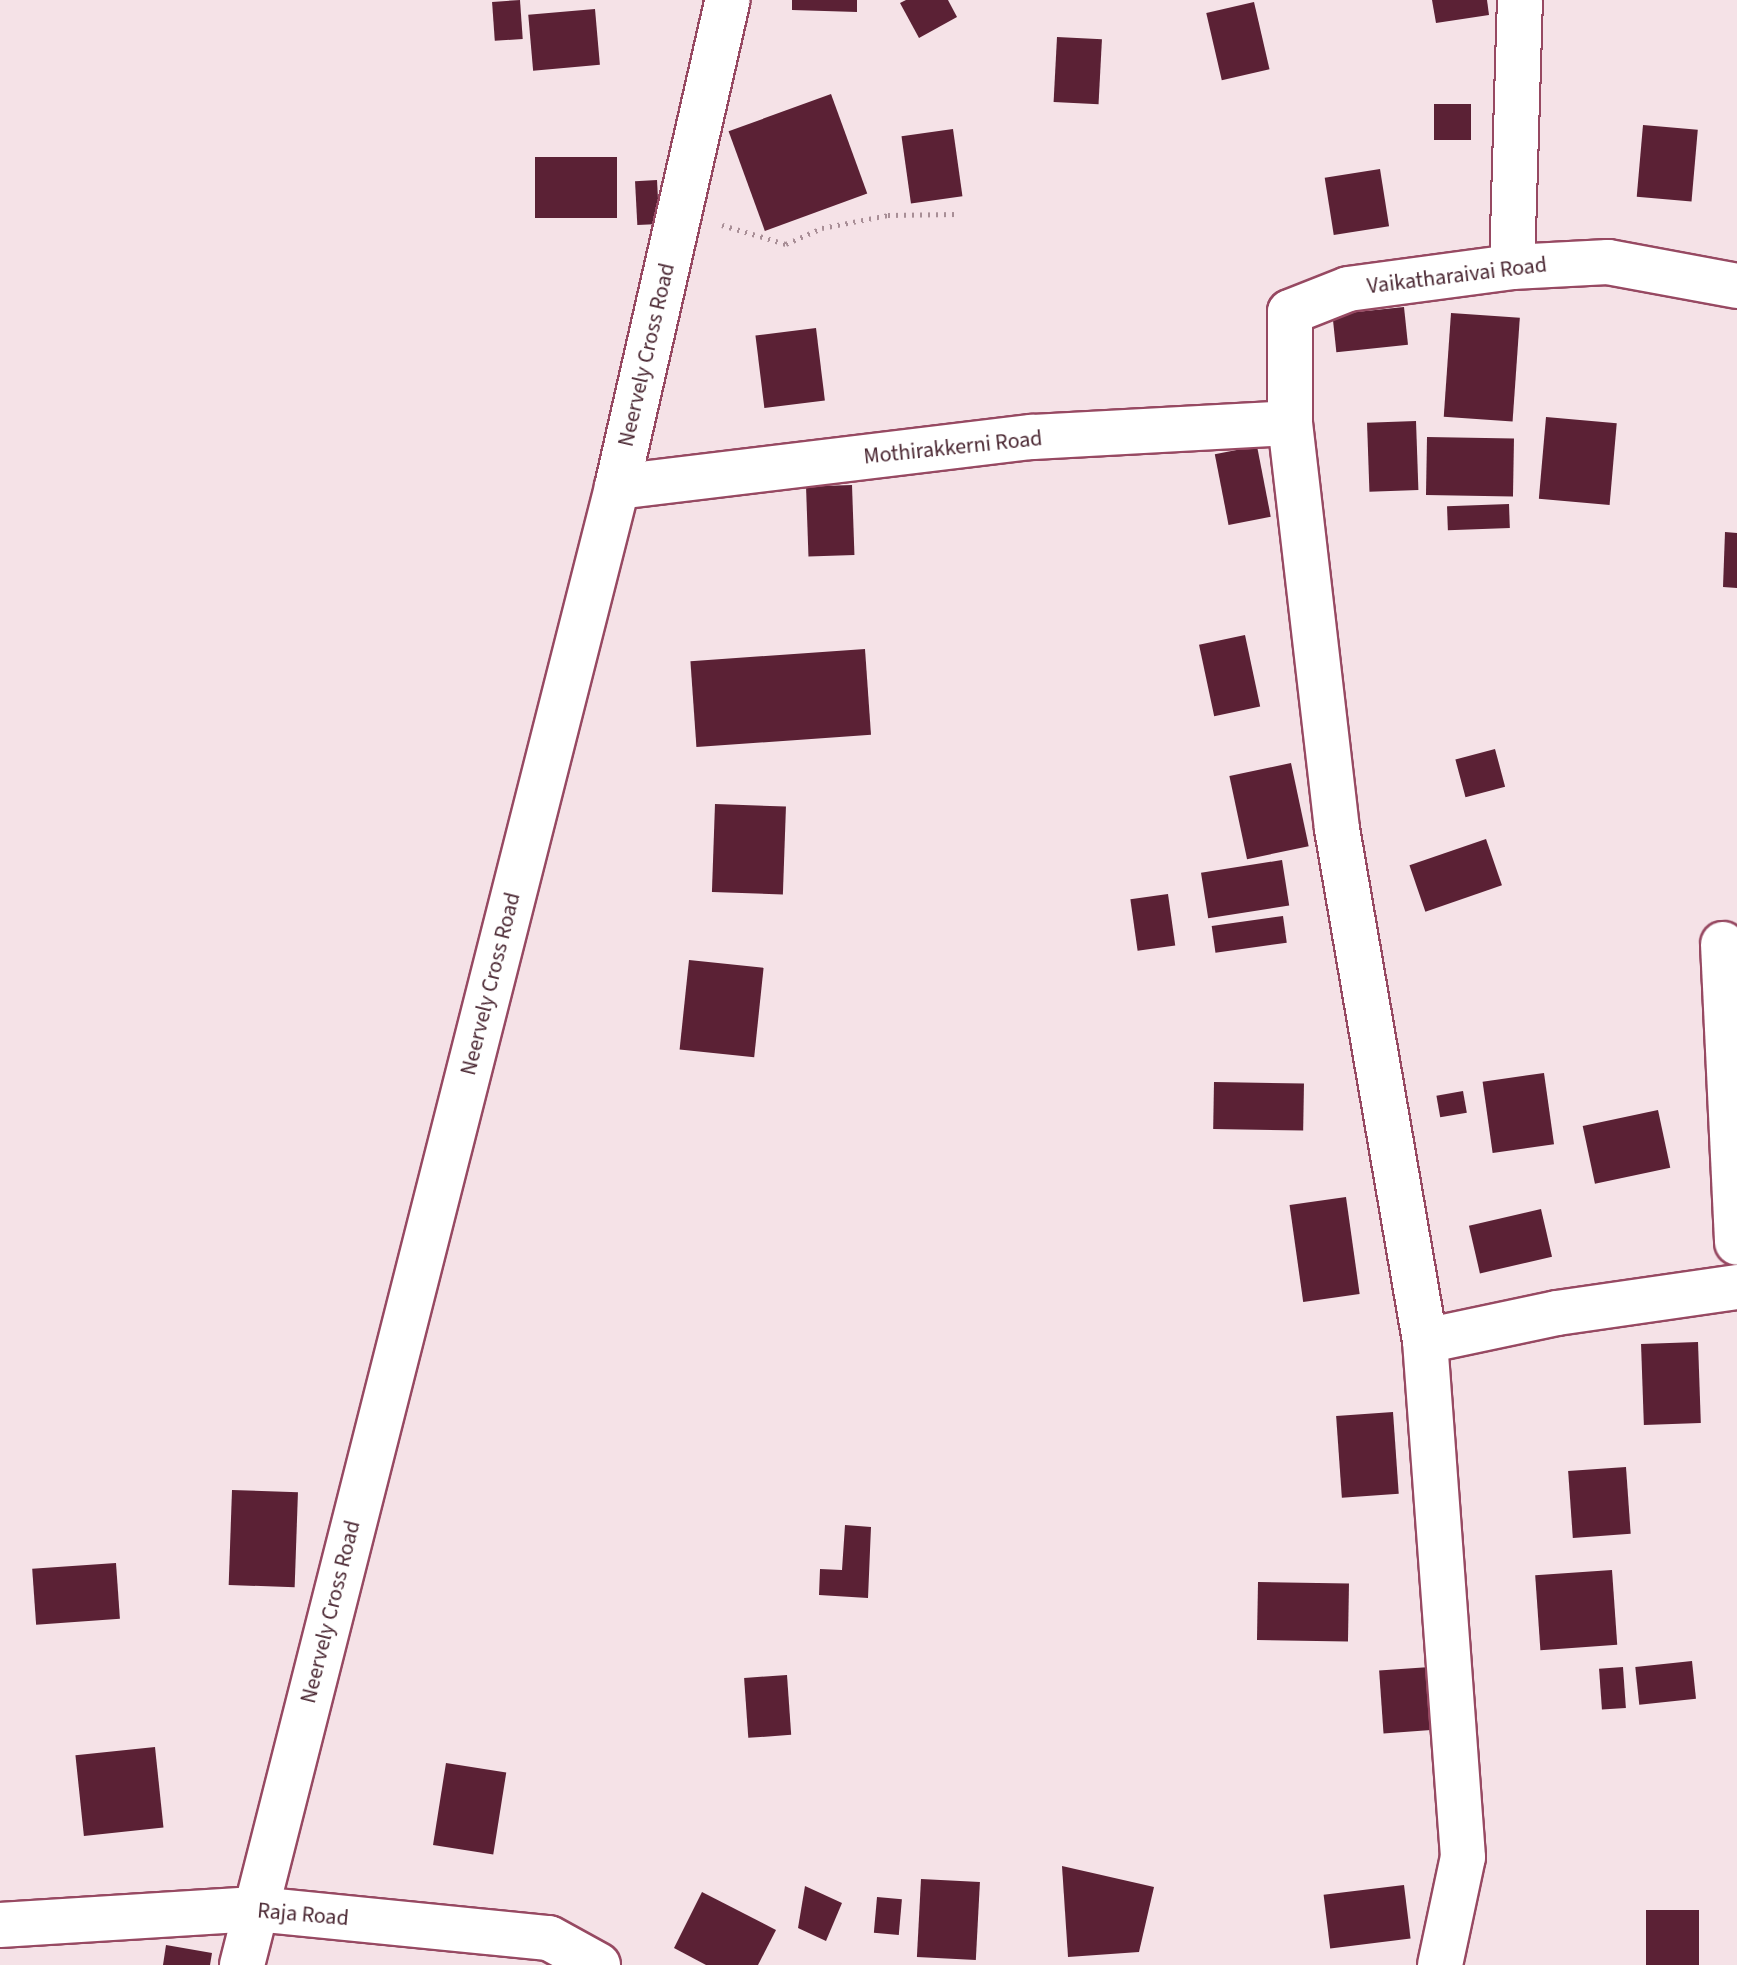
<!DOCTYPE html>
<html>
<head>
<meta charset="utf-8">
<style>
	body { margin:0 }
	#map { position:relative; width:1737px; height:1965px; overflow:hidden; background:#f5e2e7; font-family:"Source Sans 3",sans-serif }
	div>[style] { position:absolute }
	.building>* { inset:0; background:#5b2135; transform-origin:0 0 }
	.path>* { height:5px; margin-top:-2.5px; transform-origin:0; background:repeating-linear-gradient(90deg,#a88e96 0 2px,transparent 0 8px) }
	.roads { filter:drop-shadow(2px 0 #974962) drop-shadow(-2px 0 #974962) drop-shadow(0 2px #974962) drop-shadow(0 -2px #974962) }
	.minor>* { height:44px; margin:-22px; padding:0 22px; transform-origin:22px; border-radius:22px; background:#fff }
	.tertiary>* { height:44px; margin:-22px; padding:0 22px; transform-origin:22px; border-radius:22px; background:#fff }
	span { translate:-50% -50%; white-space:nowrap; text-align:center; line-height:1.15; -webkit-text-stroke:8px #fff; paint-order:stroke }
	.street-label { font-size:22px; color:#4a2732 }
</style>
</head>
<body>
<div id="map">
	<div class="building">
		<div style="left:520px;top:0;width:39px;height:28px;rotate:86deg"></div>
		<div style="clip-path:polygon(792px 0,857px 0,857px 12px,792px 10px)"></div>
		<div style="clip-path:polygon(906px 0,948px 0,957px 17px,919px 38px,900px 3px)"></div>
		<div style="clip-path:polygon(1432px 0,1487px 0,1489px 15px,1436px 23px)"></div>
		<div style="left:1254px;top:2px;width:69px;height:49px;rotate:77deg"></div>
		<div style="left:595px;top:9px;width:56px;height:67px;rotate:85deg"></div>
		<div style="left:1057px;top:37px;width:45px;height:65px;rotate:3deg"></div>
		<div style="left:831px;top:94px;width:106px;height:109px;rotate:70deg"></div>
		<div style="left:1434px;top:104px;width:37px;height:36px"></div>
		<div style="left:1643px;top:125px;width:55px;height:72px;rotate:5deg"></div>
		<div style="left:953px;top:129px;width:68px;height:52px;rotate:82deg"></div>
		<div style="left:617px;top:157px;width:61px;height:82px;rotate:90deg"></div>
		<div style="left:1380px;top:169px;width:58px;height:56px;rotate:81deg"></div>
		<div style="left:657px;top:180px;width:44px;height:22px;rotate:87deg"></div>
		<div style="left:1404px;top:307px;width:38px;height:72px;rotate:84deg"></div>
		<div style="left:1451px;top:313px;width:69px;height:104px;rotate:4deg"></div>
		<div style="left:816px;top:328px;width:73px;height:61px;rotate:83deg"></div>
		<div style="left:1546px;top:417px;width:71px;height:82px;rotate:5deg"></div>
		<div style="left:1416px;top:421px;width:69px;height:49px;rotate:88deg"></div>
		<div style="left:1427px;top:437px;width:87px;height:58px;rotate:1deg"></div>
		<div style="left:1257px;top:446px;width:72px;height:43px;rotate:79deg"></div>
		<div style="left:852px;top:485px;width:70px;height:46px;rotate:88deg"></div>
		<div style="left:1509px;top:504px;width:24px;height:62px;rotate:88deg"></div>
		<div style="clip-path:polygon(1725px 532px,1737px 533px,1737px 588px,1723px 587px)"></div>
		<div style="left:1245px;top:635px;width:73px;height:47px;rotate:78deg"></div>
		<div style="left:865px;top:649px;width:86px;height:175px;rotate:86deg"></div>
		<div style="left:1495px;top:749px;width:39px;height:41px;rotate:75deg"></div>
		<div style="left:1291px;top:763px;width:85px;height:63px;rotate:78deg"></div>
		<div style="left:715px;top:804px;width:71px;height:88px;rotate:2deg"></div>
		<div style="left:1486px;top:839px;width:49px;height:81px;rotate:71deg"></div>
		<div style="left:1282px;top:860px;width:46px;height:82px;rotate:81deg"></div>
		<div style="left:1168px;top:894px;width:52px;height:38px;rotate:82deg"></div>
		<div style="left:1283px;top:916px;width:27px;height:72px;rotate:82deg"></div>
		<div style="left:689px;top:960px;width:75px;height:90px;rotate:6deg"></div>
		<div style="left:1544px;top:1073px;width:72px;height:62px;rotate:82deg"></div>
		<div style="left:1214px;top:1082px;width:90px;height:47px;rotate:1deg"></div>
		<div style="left:1463px;top:1091px;width:22px;height:27px;rotate:80deg"></div>
		<div style="left:1658px;top:1110px;width:59px;height:77px;rotate:78deg"></div>
		<div style="left:1346px;top:1197px;width:98px;height:57px;rotate:82deg"></div>
		<div style="left:1541px;top:1209px;width:49px;height:74px;rotate:77deg"></div>
		<div style="left:1698px;top:1342px;width:81px;height:57px;rotate:88deg"></div>
		<div style="left:1393px;top:1412px;width:82px;height:57px;rotate:86deg"></div>
		<div style="left:1626px;top:1467px;width:67px;height:58px;rotate:86deg"></div>
		<div style="left:232px;top:1490px;width:66px;height:95px;rotate:2deg"></div>
		<div style="clip-path:polygon(845px 1525px,871px 1527px,868px 1598px,819px 1595px,820px 1569px,842px 1570px)"></div>
		<div style="left:116px;top:1563px;width:56px;height:84px;rotate:86deg"></div>
		<div style="left:1612px;top:1570px;width:75px;height:77px;rotate:86deg"></div>
		<div style="left:1258px;top:1582px;width:91px;height:58px;rotate:1deg"></div>
		<div style="left:1692px;top:1661px;width:38px;height:57px;rotate:84deg"></div>
		<div style="left:1430px;top:1667px;width:63px;height:51px;rotate:86deg"></div>
		<div style="left:1623px;top:1667px;width:41px;height:24px;rotate:86deg"></div>
		<div style="left:787px;top:1675px;width:60px;height:43px;rotate:86deg"></div>
		<div style="left:155px;top:1747px;width:81px;height:80px;rotate:84deg"></div>
		<div style="left:446px;top:1763px;width:61px;height:83px;rotate:9deg"></div>
		<div style="clip-path:polygon(1062px 1866px,1154px 1887px,1139px 1952px,1068px 1957px)"></div>
		<div style="left:921px;top:1879px;width:59px;height:78px;rotate:3deg"></div>
		<div style="left:1404px;top:1885px;width:54px;height:81px;rotate:83deg"></div>
		<div style="clip-path:polygon(805px 1886px,842px 1903px,826px 1941px,798px 1928px)"></div>
		<div style="clip-path:polygon(702px 1892px,776px 1930px,758px 1965px,706px 1965px,674px 1948px)"></div>
		<div style="left:877px;top:1897px;width:25px;height:36px;rotate:5deg"></div>
		<div style="left:1646px;top:1910px;width:53px;height:55px"></div>
		<div style="clip-path:polygon(166px 1945px,212px 1953px,210px 1965px,163px 1965px)"></div>
	</div>
	<div class="path">
		<div style="left:722px;top:225px;width:67px;rotate:16.5deg"></div>
		<div style="left:786px;top:244px;width:39px;rotate:-24deg"></div>
		<div style="left:822px;top:228px;width:67px;rotate:-11.1deg"></div>
		<div style="left:888px;top:215px;width:69px;rotate:-0.8deg"></div>
	</div>
	<div class="roads">
		<div class="minor">
			<div style="left:1512px;top:267px;width:267px;rotate:-88.3deg"></div>
			<div style="left:617px;top:487px;width:418px;rotate:-6.9deg"></div>
			<div style="left:1032px;top:437px;width:258px;rotate:-3.1deg"></div>
			<div style="left:1723px;top:944px;width:299px;rotate:87.3deg"></div>
			<div style="left:1425px;top:1341px;width:135px;rotate:-12deg"></div>
			<div style="left:1557px;top:1313px;width:182px;rotate:-8.2deg"></div>
			<div style="left:1440px;top:1965px;width:110px;rotate:-78deg"></div>
			<div style="left:1463px;top:1857px;width:517px;rotate:-94.21deg"></div>
			<div style="left:1425px;top:1341px;width:520px;rotate:-99.75deg"></div>
			<div style="left:1337px;top:829px;width:409px;rotate:-96.6deg"></div>
			<div style="left:1290px;top:423px;width:111px;rotate:-90deg"></div>
			<div style="left:1290px;top:312px;width:62px;rotate:-21.6deg"></div>
			<div style="left:1348px;top:289px;width:165px;rotate:-7.6deg"></div>
			<div style="left:1512px;top:267px;width:96px;rotate:-3deg"></div>
			<div style="left:1608px;top:262px;width:131px;rotate:10.5deg"></div>
		</div>
		<div class="tertiary">
			<div style="left:0;top:1925px;width:256px;rotate:-3.6deg"></div>
			<div style="left:256px;top:1909px;width:294px;rotate:5.7deg"></div>
			<div style="left:549px;top:1938px;width:56px;rotate:28.9deg"></div>
			<div style="left:242px;top:1965px;width:1525px;rotate:-75.76deg"></div>
			<div style="left:617px;top:487px;width:499px;rotate:-77.2deg"></div>
		</div>
	</div>
	<div class="street-label">
		<span style="left:1457px;top:276px;rotate:-7deg">Vaikatharaivai Road</span>
		<span style="left:647px;top:355px;rotate:-77deg">Neervely Cross Road</span>
		<span style="left:953px;top:448px;rotate:-6deg">Mothirakkerni Road</span>
		<span style="left:491px;top:984px;rotate:-76deg">Neervely Cross Road</span>
		<span style="left:331px;top:1612px;rotate:-76deg">Neervely Cross Road</span>
		<span style="left:303px;top:1915px;rotate:5deg">Raja Road</span>
	</div>
</div>
</body>
</html>
